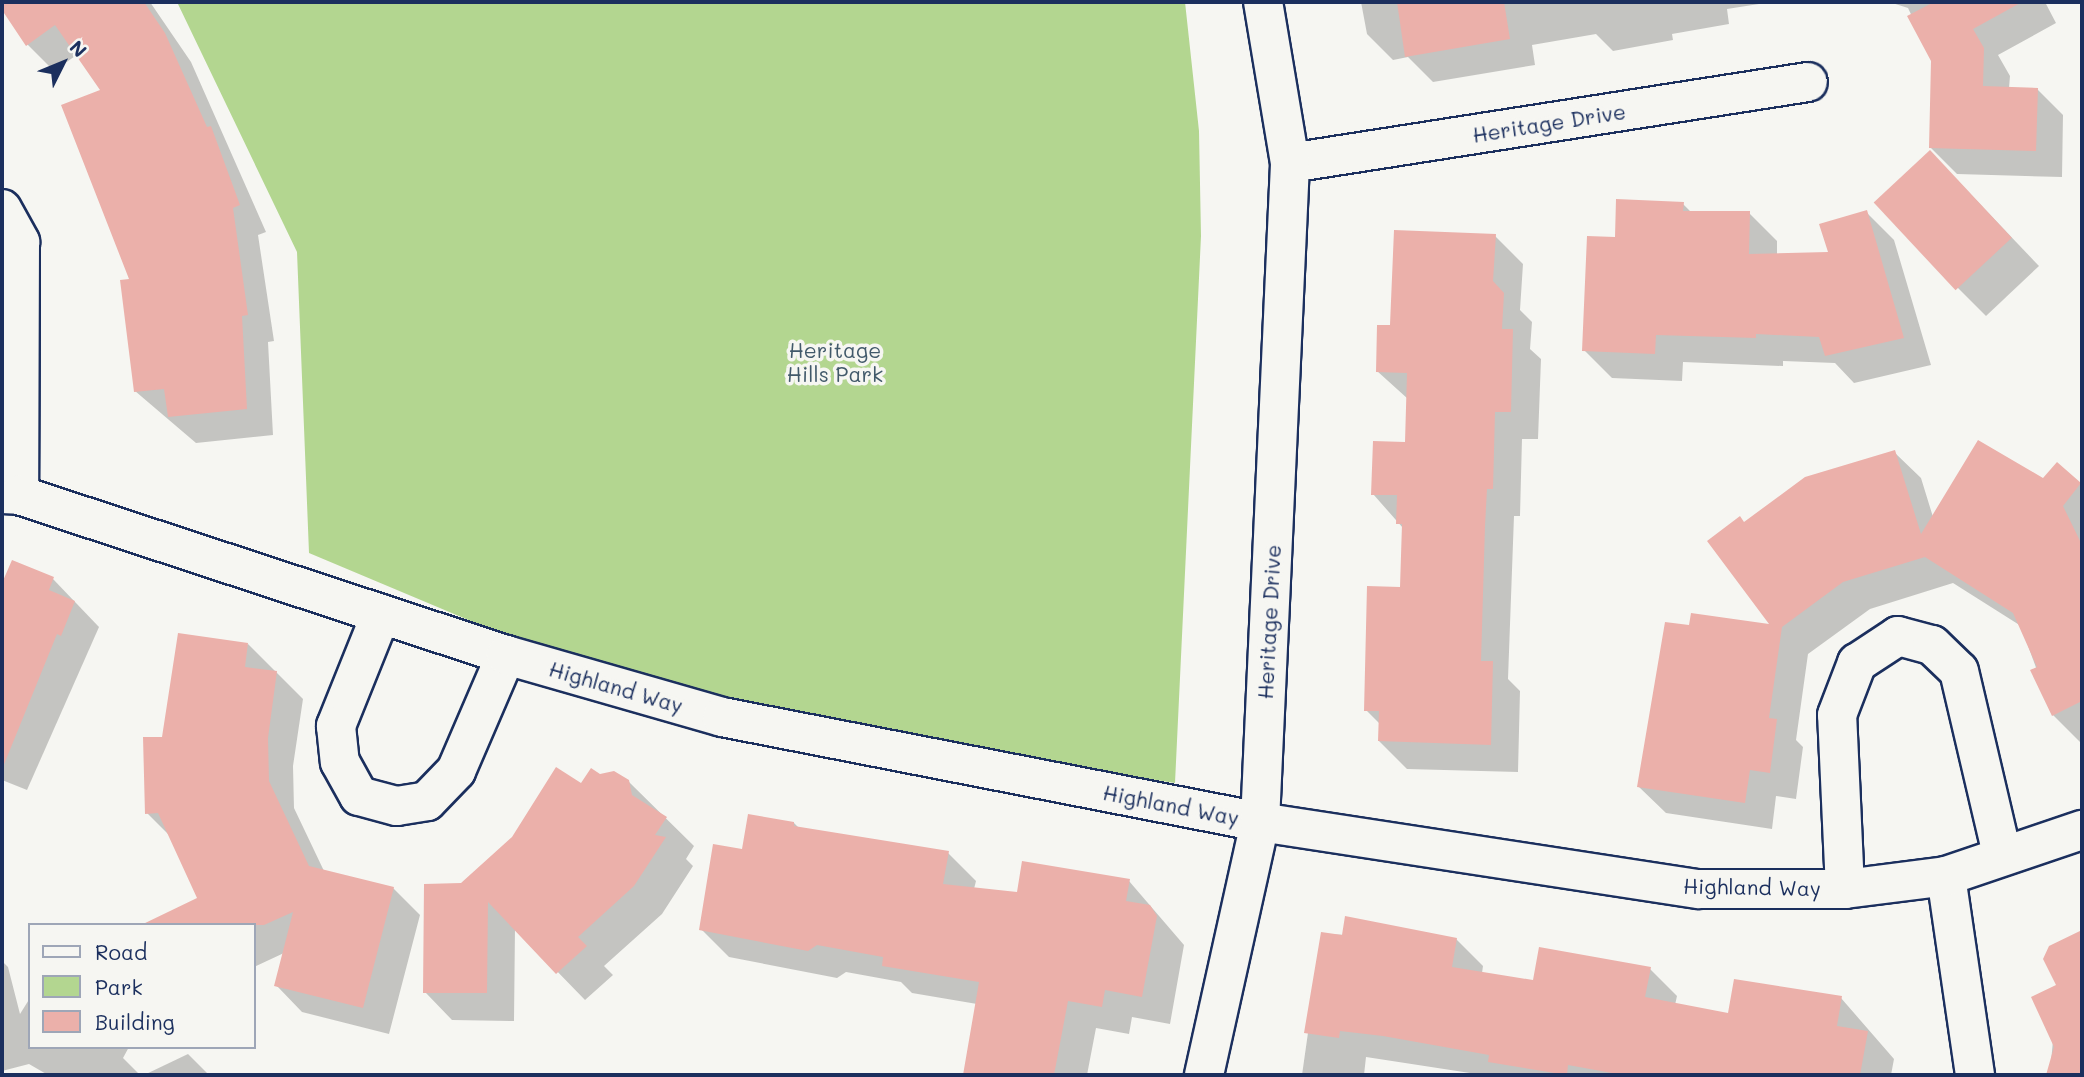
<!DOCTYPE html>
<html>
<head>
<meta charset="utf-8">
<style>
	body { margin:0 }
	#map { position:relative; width:2084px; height:1077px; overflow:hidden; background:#f6f6f2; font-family:Mali,sans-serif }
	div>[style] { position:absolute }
	.green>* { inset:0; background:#b3d690 }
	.shadow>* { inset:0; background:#0003 }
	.building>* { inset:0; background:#ebb0aa; transform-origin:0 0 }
	.roads { filter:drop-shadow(2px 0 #1b2f5e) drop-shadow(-2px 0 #1b2f5e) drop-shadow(0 2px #1b2f5e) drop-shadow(0 -2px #1b2f5e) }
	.minor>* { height:38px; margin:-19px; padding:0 19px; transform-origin:19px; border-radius:19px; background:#f6f6f2 }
	.tertiary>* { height:38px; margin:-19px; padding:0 19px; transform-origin:19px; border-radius:19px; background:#f6f6f2 }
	span { translate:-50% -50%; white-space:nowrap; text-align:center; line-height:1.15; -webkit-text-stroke:7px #f6f6f2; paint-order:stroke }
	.street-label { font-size:21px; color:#1b2f5e }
	.park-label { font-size:21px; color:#41596a }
	.frame { position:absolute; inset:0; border:4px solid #1b2f5e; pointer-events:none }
	.legend { position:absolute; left:28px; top:923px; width:228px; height:126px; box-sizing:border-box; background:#f6f6f2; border:2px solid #9ea6b7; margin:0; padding:9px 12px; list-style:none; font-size:21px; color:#1b2f5e }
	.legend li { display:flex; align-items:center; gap:14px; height:35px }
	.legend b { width:35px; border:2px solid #9ea6b7 }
	.north { position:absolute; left:28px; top:28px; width:70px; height:70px; -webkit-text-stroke:5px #f6f6f2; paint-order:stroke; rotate:47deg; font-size:19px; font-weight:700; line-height:28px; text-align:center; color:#1b2f5e }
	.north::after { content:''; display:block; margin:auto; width:24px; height:32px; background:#1b2f5e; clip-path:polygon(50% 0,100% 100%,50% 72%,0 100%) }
</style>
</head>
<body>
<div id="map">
	<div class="green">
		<div style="clip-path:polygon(177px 2px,1185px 2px,1199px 131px,1201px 236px,1175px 783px,783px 721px,547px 653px,309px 553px,297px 252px)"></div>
	</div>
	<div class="shadow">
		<div style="clip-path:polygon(6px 2px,150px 2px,191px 62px,266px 232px,258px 235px,274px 341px,268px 342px,273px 435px,196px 443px,135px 391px,131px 280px,103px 91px,78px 54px,54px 71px,27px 44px,2px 7px)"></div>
		<div style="clip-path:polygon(1361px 2px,1759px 2px,1759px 4px,1727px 9px,1729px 24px,1672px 34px,1673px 40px,1613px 51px,1596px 34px,1532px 45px,1535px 65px,1433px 82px,1408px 57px,1393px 60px,1367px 34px)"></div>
		<div style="clip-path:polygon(1889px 2px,2045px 2px,2056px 23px,1998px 55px,2010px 76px,2009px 88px,2037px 89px,2063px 115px,2062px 177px,1957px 174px,1931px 148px,1933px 61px,1908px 8px)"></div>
		<div style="clip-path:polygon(1957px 180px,2039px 266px,1986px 316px,1958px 288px)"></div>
		<div style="clip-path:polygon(1683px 204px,1692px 213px,1749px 213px,1777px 241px,1777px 255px,1830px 254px,1866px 212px,1894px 240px,1931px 365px,1854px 383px,1835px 363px,1783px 361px,1783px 366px,1683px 362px,1682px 381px,1612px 378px,1584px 350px,1617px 239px)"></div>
		<div style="clip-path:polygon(1495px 236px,1523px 264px,1520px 310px,1532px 322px,1530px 349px,1541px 359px,1538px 439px,1522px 439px,1520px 516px,1514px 516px,1508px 679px,1520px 691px,1518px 772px,1407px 769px,1379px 741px,1380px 724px,1366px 710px,1401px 589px,1403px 528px,1373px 494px,1407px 444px,1408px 399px,1377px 371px,1391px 327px)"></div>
		<div style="clip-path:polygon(1894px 452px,1921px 478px,1933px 517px,2043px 480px,2057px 464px,2082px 486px,2082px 744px,2053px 715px,2021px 626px,1953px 583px,1870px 609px,1808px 654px,1796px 740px,1803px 747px,1796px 799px,1776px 796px,1772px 829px,1666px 813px,1639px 787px,1691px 627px,1773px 626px,1745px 523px)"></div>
		<div style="clip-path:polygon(13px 562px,53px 579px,99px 627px,27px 790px,2px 780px,2px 588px)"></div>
		<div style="clip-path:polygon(248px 644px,303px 699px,293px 766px,294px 808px,324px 871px,393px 888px,420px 915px,389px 1034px,302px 1012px,276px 985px,284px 953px,254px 967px,254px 925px,199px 899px,171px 837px,147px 813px,164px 738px)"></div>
		<div style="clip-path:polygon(600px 776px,628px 781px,694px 846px,686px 859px,693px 866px,662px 914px,604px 966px,613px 975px,585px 1000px,515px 928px,514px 1021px,452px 1020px,425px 992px,462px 885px,581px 785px)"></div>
		<div style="clip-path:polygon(794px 823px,799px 828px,948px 853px,976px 881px,974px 889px,1019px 894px,1129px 881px,1184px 945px,1170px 1024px,1132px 1017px,1129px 1034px,1096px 1028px,1087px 1075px,965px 1075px,977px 1004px,912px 993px,901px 982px,846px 972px,837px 978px,729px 957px,701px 929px,743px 851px)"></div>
		<div style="clip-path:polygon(2082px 932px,2082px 1075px,2059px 1075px,2051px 1062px,2058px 986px,2051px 947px)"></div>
		<div style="clip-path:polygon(1322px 934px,1456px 939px,1483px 966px,1482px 973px,1535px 982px,1650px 969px,1677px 996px,1675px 1005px,1729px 1015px,1841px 998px,1894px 1059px,1891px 1075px,1483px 1075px,1366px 1057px,1364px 1075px,1302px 1075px)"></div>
		<div style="clip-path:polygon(2px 961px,8px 967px,20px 1014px,30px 998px,30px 1047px,129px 1047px,123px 1058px,140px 1075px,48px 1075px,29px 1064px,2px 1071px)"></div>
		<div style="clip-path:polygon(188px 1054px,209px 1075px,144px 1075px)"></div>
	</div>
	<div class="building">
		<div style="clip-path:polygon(2px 2px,144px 2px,165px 33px,207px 127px,211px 126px,240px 205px,233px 208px,248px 315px,242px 316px,247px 409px,168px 417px,164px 389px,134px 392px,120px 280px,129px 279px,61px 105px,100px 90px,55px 25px,26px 46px,2px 10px)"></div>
		<div style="clip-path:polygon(1397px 2px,1504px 2px,1510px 39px,1405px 57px)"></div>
		<div style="clip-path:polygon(1934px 2px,2022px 2px,1973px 29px,1984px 48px,1983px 86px,2038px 88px,2036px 151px,1929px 148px,1931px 61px,1907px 16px)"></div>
		<div style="left:1930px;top:150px;width:120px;height:77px;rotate:47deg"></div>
		<div style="clip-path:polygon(1616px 199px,1684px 202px,1683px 211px,1750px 211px,1749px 254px,1828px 252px,1819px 224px,1867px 210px,1904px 338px,1825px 356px,1819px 337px,1756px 334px,1756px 338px,1656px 335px,1655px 354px,1582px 351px,1587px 236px,1615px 237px)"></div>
		<div style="clip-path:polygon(1394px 230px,1496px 234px,1493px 281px,1504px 293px,1502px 329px,1513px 329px,1511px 412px,1495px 412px,1493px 489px,1487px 489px,1485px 526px,1481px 661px,1493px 661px,1491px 745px,1378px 741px,1379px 711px,1364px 711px,1367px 586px,1400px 587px,1402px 524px,1396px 524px,1397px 495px,1371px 495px,1373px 441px,1405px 442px,1407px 373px,1376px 372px,1377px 325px,1390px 325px)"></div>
		<div style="clip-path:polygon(1978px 440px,2043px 478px,2057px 462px,2081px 483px,2063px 506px,2082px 545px,2082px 701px,2052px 716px,2030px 670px,2037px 667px,2013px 613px,1925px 557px,1843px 582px,1782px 627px,1769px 718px,1777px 719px,1770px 773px,1750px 770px,1745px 803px,1637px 787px,1665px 622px,1689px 625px,1691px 613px,1769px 624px,1707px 541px,1740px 516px,1744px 522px,1805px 477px,1895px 450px,1921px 534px)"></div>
		<div style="clip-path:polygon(12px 560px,54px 577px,49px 590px,75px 601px,61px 636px,57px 634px,3px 767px,2px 583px)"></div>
		<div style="clip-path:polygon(178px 633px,248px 643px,245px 667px,277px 671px,268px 738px,269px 781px,309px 866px,394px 887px,363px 1008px,274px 986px,293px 912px,264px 925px,141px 925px,197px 898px,158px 813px,145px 814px,143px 737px,162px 737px)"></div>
		<div style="clip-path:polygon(556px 767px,581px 783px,591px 768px,600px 774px,614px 771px,629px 780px,632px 795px,667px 817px,655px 835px,666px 837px,634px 886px,578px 937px,587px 946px,556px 974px,488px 902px,487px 993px,423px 993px,424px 884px,461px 883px,512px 837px)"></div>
		<div style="clip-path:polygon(748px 814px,794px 822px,794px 826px,949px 851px,943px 884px,1017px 892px,1022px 861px,1130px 879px,1126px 901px,1150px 905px,1157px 916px,1142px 997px,1105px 990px,1102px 1007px,1068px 1001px,1054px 1075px,963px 1075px,979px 982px,882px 966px,883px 957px,817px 945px,808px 951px,699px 930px,713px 844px,742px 849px)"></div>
		<div style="clip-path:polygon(1345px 916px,1457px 938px,1452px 967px,1533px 980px,1539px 947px,1651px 967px,1645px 997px,1728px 1013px,1734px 979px,1842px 996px,1837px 1026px,1868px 1031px,1860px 1075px,1623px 1075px,1568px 1065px,1567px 1075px,1488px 1062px,1489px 1055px,1383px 1036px,1340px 1031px,1339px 1038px,1304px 1033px,1321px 932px,1342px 935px)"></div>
		<div style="clip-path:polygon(2082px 930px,2082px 1075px,2046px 1075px,2054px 1047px,2031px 997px,2056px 985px,2043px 959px,2049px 946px)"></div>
	</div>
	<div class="roads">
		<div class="minor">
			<div style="left:1290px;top:163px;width:524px;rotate:-8.89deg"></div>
			<div style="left:2px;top:209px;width:38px;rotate:61deg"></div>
			<div style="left:20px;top:242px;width:253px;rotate:90.2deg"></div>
			<div style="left:381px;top:614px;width:121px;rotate:111.9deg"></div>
			<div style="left:336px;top:726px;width:36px;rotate:84deg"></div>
			<div style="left:340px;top:762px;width:39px;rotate:61deg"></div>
			<div style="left:359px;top:796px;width:39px;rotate:15deg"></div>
			<div style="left:397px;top:806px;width:30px;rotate:-9deg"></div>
			<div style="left:427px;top:801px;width:42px;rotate:-46deg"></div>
			<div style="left:456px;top:771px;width:126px;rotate:-66.7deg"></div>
			<div style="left:1946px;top:876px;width:201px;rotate:81.7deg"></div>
			<div style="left:1845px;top:889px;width:174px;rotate:-92.6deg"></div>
			<div style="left:1837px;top:715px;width:56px;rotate:-69deg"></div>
			<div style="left:1857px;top:663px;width:49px;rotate:-33.4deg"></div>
			<div style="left:1898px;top:636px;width:35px;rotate:15deg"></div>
			<div style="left:1932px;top:645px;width:37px;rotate:44deg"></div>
			<div style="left:1959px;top:671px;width:189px;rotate:76.8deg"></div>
			<div style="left:1204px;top:1075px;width:259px;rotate:-77.5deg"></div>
		</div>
		<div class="tertiary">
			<div style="left:2px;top:494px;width:17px;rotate:3deg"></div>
			<div style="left:19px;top:495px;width:513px;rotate:18.19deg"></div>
			<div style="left:506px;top:655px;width:225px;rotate:16deg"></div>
			<div style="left:722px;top:717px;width:548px;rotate:11.04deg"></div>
			<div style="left:1260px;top:822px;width:444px;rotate:8.7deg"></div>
			<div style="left:1699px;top:889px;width:146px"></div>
			<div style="left:1845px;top:889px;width:102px;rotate:-7.3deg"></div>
			<div style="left:1946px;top:876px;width:144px;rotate:-18.7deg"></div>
			<div style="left:1260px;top:822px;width:660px;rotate:-87.39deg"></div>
			<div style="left:1290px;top:163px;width:163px;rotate:-99.5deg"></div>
		</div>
	</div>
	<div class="street-label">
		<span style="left:1549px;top:123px;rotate:-9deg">Heritage Drive</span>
		<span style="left:1269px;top:622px;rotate:-87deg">Heritage Drive</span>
		<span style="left:616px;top:687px;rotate:16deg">Highland Way</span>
		<span style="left:1171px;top:805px;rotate:11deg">Highland Way</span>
		<span style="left:1752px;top:887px;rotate:1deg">Highland Way</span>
	</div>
	<div class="park-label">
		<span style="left:835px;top:362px">Heritage<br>Hills Park</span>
	</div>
	<div class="frame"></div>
	<ul class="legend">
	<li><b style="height:9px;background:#f6f6f2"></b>Road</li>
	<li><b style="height:19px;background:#b3d690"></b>Park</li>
	<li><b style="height:19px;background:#ebb0aa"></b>Building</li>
	</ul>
	<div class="north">N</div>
</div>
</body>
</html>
